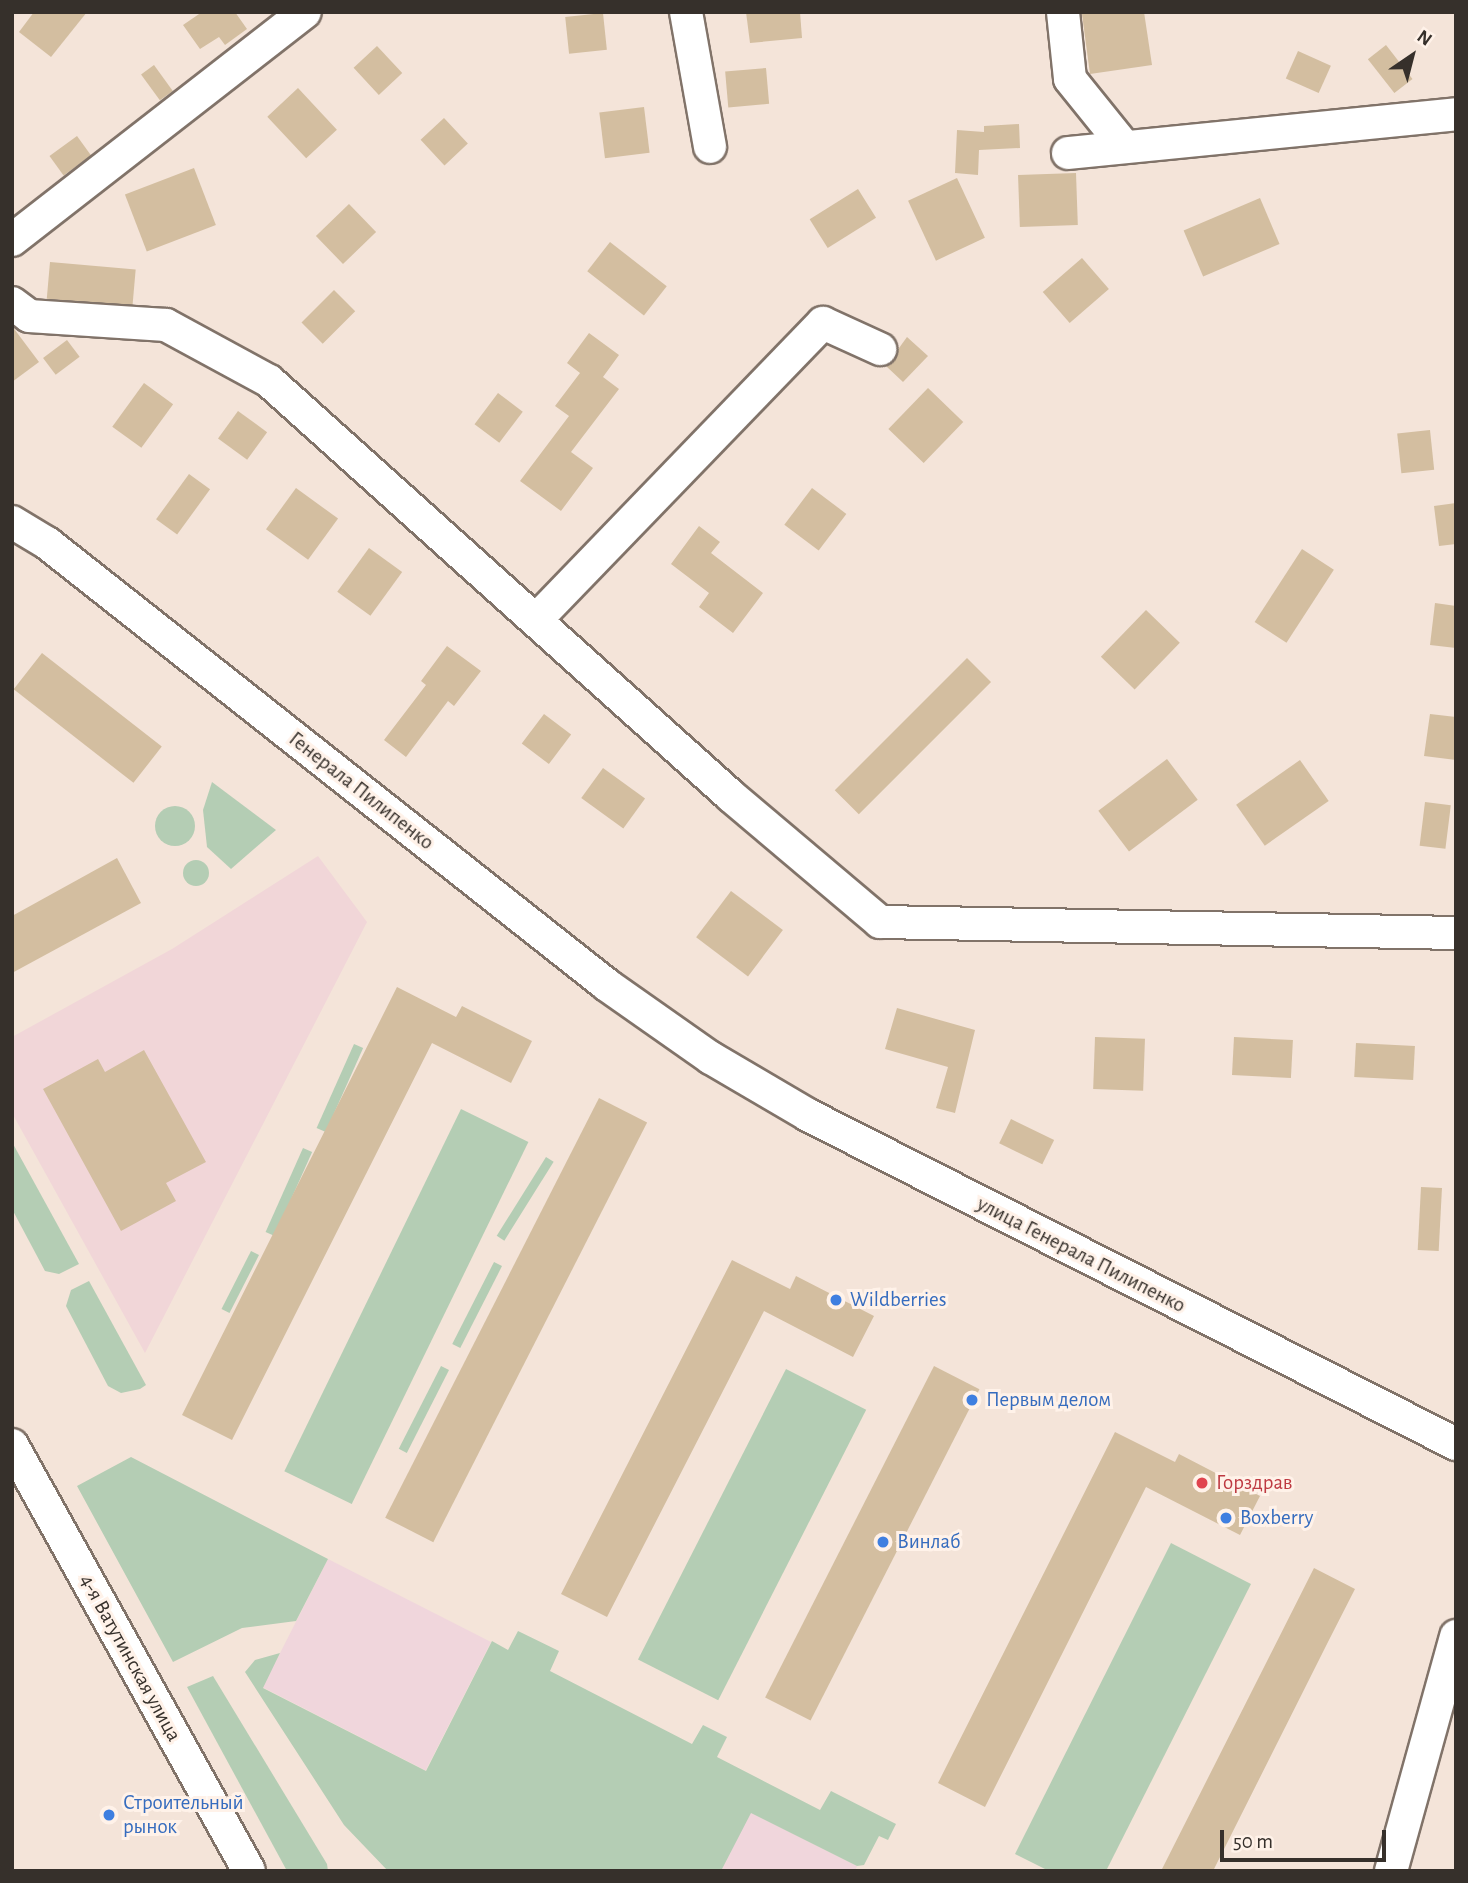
<!DOCTYPE html>
<html>
<head>
<meta charset="utf-8">
<style>
	body { margin:0 }
	#map { position:relative; width:1468px; height:1883px; overflow:hidden; background:#f4e4d9; font-family:"Alegreya Sans",sans-serif }
	div>[style] { position:absolute }
	.industrial>* { inset:0; background:#f0d6dc; transform-origin:0 0 }
	.education>* { inset:0; background:#f1d6d8 }
	.green>* { inset:0; background:#b4cdb4; transform-origin:0 0 }
	.round { border-radius:50% }
	.building>* { inset:0; background:#d3bea0; transform-origin:0 0 }
	.roads { filter:drop-shadow(2px 0 #817369) drop-shadow(-2px 0 #817369) drop-shadow(0 2px #817369) drop-shadow(0 -2px #817369) }
	.minor>* { height:32px; margin:-16px; padding:0 16px; transform-origin:16px; border-radius:16px; background:#fff }
	.dots>* { width:19px; height:19px; translate:-50% -50%; box-sizing:border-box; border:4px solid #fff2e9; border-radius:50% }
	span { translate:-50% -50%; white-space:nowrap; text-align:center; line-height:1.15; -webkit-text-stroke:6px #fff2e9; paint-order:stroke }
	.street-label { font-size:21px; color:#36302b }
	.shop-label { font-size:21px; color:#366cbe }
	.left { translate:0 -50%; text-align:left }
	.health-label { font-size:21px; color:#be3a42 }
	.frame { position:absolute; inset:0; border:14px solid #36302b; pointer-events:none }
	.north { position:absolute; left:1377px; top:21px; width:70px; height:70px; -webkit-text-stroke:5px #fff2e9; paint-order:stroke; rotate:35deg; font-size:19px; font-weight:700; line-height:28px; text-align:center; color:#36302b }
	.north::after { content:''; display:block; margin:auto; width:24px; height:32px; background:#36302b; clip-path:polygon(50% 0,100% 100%,50% 72%,0 100%) }
	.scale { position:absolute; left:1220px; top:1830px; width:166px; height:32px; box-sizing:border-box; border:4px solid #36302b; border-top:0; padding-left:9px; font-size:21px; line-height:24px; white-space:nowrap; color:#36302b; -webkit-text-stroke:5px #fff2e9; paint-order:stroke }
</style>
</head>
<body>
<div id="map">
	<div class="industrial">
		<div style="left:328px;top:1559px;width:183px;height:144px;rotate:27deg"></div>
		<div style="clip-path:polygon(750px 1812px,857px 1866px,855px 1871px,721px 1871px)"></div>
	</div>
	<div class="education">
		<div style="clip-path:polygon(318px 856px,367px 922px,145px 1353px,12px 1113px,12px 1037px,172px 949px)"></div>
	</div>
	<div class="green">
		<div style="clip-path:polygon(212px 782px,276px 830px,231px 869px,207px 847px,203px 810px)"></div>
		<div class="round" style="left:155px;top:806px;width:40px;height:40px"></div>
		<div class="round" style="left:183px;top:860px;width:26px;height:26px"></div>
		<div style="left:354px;top:1044px;width:10px;height:92px;rotate:24deg"></div>
		<div style="left:461px;top:1109px;width:75px;height:403px;rotate:26deg"></div>
		<div style="clip-path:polygon(12px 1142px,79px 1264px,59px 1274px,45px 1271px,12px 1209px)"></div>
		<div style="left:303px;top:1148px;width:10px;height:92px;rotate:24deg"></div>
		<div style="left:546px;top:1157px;width:9px;height:93px;rotate:32deg"></div>
		<div style="left:251px;top:1251px;width:9px;height:65px;rotate:27deg"></div>
		<div style="left:494px;top:1262px;width:9px;height:92px;rotate:27deg"></div>
		<div style="clip-path:polygon(89px 1281px,146px 1385px,140px 1389px,121px 1393px,108px 1386px,66px 1306px,71px 1290px)"></div>
		<div style="left:441px;top:1366px;width:9px;height:93px;rotate:27deg"></div>
		<div style="left:786px;top:1369px;width:90px;height:326px;rotate:27deg"></div>
		<div style="clip-path:polygon(131px 1457px,328px 1559px,296px 1621px,242px 1628px,173px 1662px,77px 1486px)"></div>
		<div style="clip-path:polygon(1171px 1543px,1251px 1584px,1106px 1871px,1049px 1871px,1015px 1854px)"></div>
		<div style="clip-path:polygon(518px 1631px,559px 1651px,550px 1671px,692px 1744px,703px 1725px,727px 1737px,717px 1757px,820px 1810px,831px 1791px,896px 1824px,888px 1840px,879px 1836px,864px 1865px,857px 1866px,751px 1813px,721px 1871px,388px 1871px,344px 1825px,245px 1672px,255px 1660px,280px 1653px,263px 1688px,426px 1771px,492px 1641px,508px 1650px)"></div>
		<div style="clip-path:polygon(213px 1676px,327px 1864px,328px 1871px,287px 1871px,187px 1687px)"></div>
	</div>
	<div class="building">
		<div style="clip-path:polygon(34px 12px,87px 12px,51px 57px,19px 32px)"></div>
		<div style="clip-path:polygon(202px 12px,235px 12px,247px 29px,225px 45px,219px 37px,200px 49px,183px 25px)"></div>
		<div style="clip-path:polygon(746px 12px,800px 12px,802px 38px,750px 43px)"></div>
		<div style="clip-path:polygon(1096px 12px,1144px 12px,1152px 65px,1090px 74px,1082px 14px)"></div>
		<div style="left:603px;top:13px;width:37px;height:38px;rotate:84deg"></div>
		<div style="left:1386px;top:45px;width:43px;height:23px;rotate:52deg"></div>
		<div style="left:377px;top:46px;width:37px;height:32px;rotate:47deg"></div>
		<div style="left:1298px;top:51px;width:36px;height:30px;rotate:24deg"></div>
		<div style="left:154px;top:65px;width:32px;height:16px;rotate:54deg"></div>
		<div style="left:766px;top:68px;width:36px;height:41px;rotate:85deg"></div>
		<div style="left:298px;top:88px;width:57px;height:42px;rotate:47deg"></div>
		<div style="left:644px;top:107px;width:46px;height:45px;rotate:83deg"></div>
		<div style="left:444px;top:118px;width:35px;height:32px;rotate:47deg"></div>
		<div style="clip-path:polygon(1019px 124px,1020px 148px,979px 150px,978px 175px,955px 173px,957px 130px,984px 132px,984px 126px)"></div>
		<div style="left:77px;top:136px;width:24px;height:34px;rotate:54deg"></div>
		<div style="left:194px;top:168px;width:61px;height:74px;rotate:69deg"></div>
		<div style="left:1076px;top:173px;width:52px;height:58px;rotate:88deg"></div>
		<div style="left:957px;top:178px;width:66px;height:54px;rotate:65deg"></div>
		<div style="left:858px;top:189px;width:34px;height:57px;rotate:58deg"></div>
		<div style="left:1260px;top:198px;width:50px;height:83px;rotate:67deg"></div>
		<div style="left:349px;top:204px;width:39px;height:46px;rotate:46deg"></div>
		<div style="left:610px;top:242px;width:72px;height:37px;rotate:38deg"></div>
		<div style="left:1082px;top:258px;width:41px;height:52px;rotate:49deg"></div>
		<div style="left:50px;top:262px;width:86px;height:37px;rotate:5deg"></div>
		<div style="left:334px;top:290px;width:30px;height:46px;rotate:45deg"></div>
		<div style="clip-path:polygon(12px 326px,39px 362px,12px 382px)"></div>
		<div style="clip-path:polygon(589px 333px,619px 355px,603px 377px,619px 389px,571px 452px,593px 468px,561px 511px,520px 481px,569px 416px,555px 406px,580px 373px,567px 363px)"></div>
		<div style="clip-path:polygon(907px 337px,928px 356px,903px 382px,886px 366px)"></div>
		<div style="left:67px;top:340px;width:21px;height:30px;rotate:53deg"></div>
		<div style="left:144px;top:383px;width:36px;height:54px;rotate:36deg"></div>
		<div style="left:928px;top:388px;width:49px;height:57px;rotate:44deg"></div>
		<div style="left:498px;top:393px;width:31px;height:39px;rotate:37deg"></div>
		<div style="left:238px;top:411px;width:36px;height:34px;rotate:36deg"></div>
		<div style="left:1430px;top:430px;width:40px;height:33px;rotate:84deg"></div>
		<div style="left:189px;top:474px;width:26px;height:56px;rotate:36deg"></div>
		<div style="left:296px;top:488px;width:52px;height:51px;rotate:36deg"></div>
		<div style="left:812px;top:488px;width:43px;height:46px;rotate:37deg"></div>
		<div style="clip-path:polygon(1456px 503px,1456px 544px,1439px 546px,1434px 506px)"></div>
		<div style="clip-path:polygon(699px 526px,720px 542px,711px 553px,763px 593px,733px 633px,699px 607px,709px 593px,671px 564px)"></div>
		<div style="left:369px;top:548px;width:41px;height:54px;rotate:36deg"></div>
		<div style="left:1302px;top:549px;width:38px;height:87px;rotate:33deg"></div>
		<div style="clip-path:polygon(1435px 603px,1456px 606px,1456px 648px,1430px 645px)"></div>
		<div style="left:1146px;top:610px;width:47px;height:65px;rotate:44deg"></div>
		<div style="clip-path:polygon(447px 646px,481px 671px,454px 706px,448px 701px,406px 757px,384px 740px,426px 685px,421px 681px)"></div>
		<div style="left:42px;top:653px;width:152px;height:46px;rotate:38deg"></div>
		<div style="left:967px;top:658px;width:34px;height:187px;rotate:45deg"></div>
		<div style="left:544px;top:714px;width:34px;height:37px;rotate:37deg"></div>
		<div style="clip-path:polygon(1430px 714px,1456px 717px,1456px 760px,1424px 756px)"></div>
		<div style="left:1167px;top:759px;width:51px;height:86px;rotate:53deg"></div>
		<div style="left:1300px;top:760px;width:50px;height:78px;rotate:55deg"></div>
		<div style="left:603px;top:768px;width:52px;height:37px;rotate:36deg"></div>
		<div style="left:1425px;top:802px;width:26px;height:44px;rotate:7deg"></div>
		<div style="clip-path:polygon(117px 858px,141px 903px,12px 973px,12px 916px)"></div>
		<div style="left:731px;top:891px;width:65px;height:58px;rotate:37deg"></div>
		<div style="clip-path:polygon(397px 987px,456px 1017px,462px 1006px,532px 1041px,511px 1083px,432px 1043px,232px 1440px,182px 1415px)"></div>
		<div style="clip-path:polygon(897px 1008px,975px 1030px,955px 1113px,936px 1108px,948px 1067px,885px 1049px)"></div>
		<div style="left:1095px;top:1037px;width:50px;height:52px;rotate:2deg"></div>
		<div style="left:1234px;top:1037px;width:59px;height:38px;rotate:3deg"></div>
		<div style="left:1356px;top:1043px;width:59px;height:34px;rotate:3deg"></div>
		<div style="clip-path:polygon(144px 1050px,206px 1162px,166px 1183px,176px 1201px,121px 1231px,43px 1089px,98px 1059px,105px 1072px)"></div>
		<div style="left:599px;top:1098px;width:54px;height:471px;rotate:27deg"></div>
		<div style="left:1011px;top:1119px;width:48px;height:27px;rotate:26deg"></div>
		<div style="left:1421px;top:1187px;width:21px;height:63px;rotate:3deg"></div>
		<div style="clip-path:polygon(732px 1260px,790px 1289px,796px 1276px,874px 1316px,853px 1357px,764px 1311px,607px 1617px,561px 1594px)"></div>
		<div style="left:934px;top:1366px;width:51px;height:372px;rotate:27deg"></div>
		<div style="clip-path:polygon(1115px 1432px,1175px 1462px,1179px 1454px,1260px 1496px,1240px 1535px,1146px 1487px,985px 1807px,938px 1783px)"></div>
		<div style="clip-path:polygon(1314px 1568px,1355px 1589px,1330px 1638px,1213px 1871px,1161px 1871px)"></div>
	</div>
	<div class="roads">
		<div class="minor">
			<div style="left:686px;top:12px;width:137px;rotate:79.9deg"></div>
			<div style="left:1063px;top:12px;width:67px;rotate:84deg"></div>
			<div style="left:1070px;top:79px;width:86px;rotate:51.1deg"></div>
			<div style="left:1068px;top:153px;width:390px;rotate:-5.7deg"></div>
			<div style="left:12px;top:240px;width:371px;rotate:-37.9deg"></div>
			<div style="left:12px;top:303px;width:21px;rotate:37deg"></div>
			<div style="left:29px;top:316px;width:137px;rotate:3.8deg"></div>
			<div style="left:166px;top:325px;width:117px;rotate:28.5deg"></div>
			<div style="left:269px;top:381px;width:621px;rotate:41.93deg"></div>
			<div style="left:731px;top:796px;width:195px;rotate:40.2deg"></div>
			<div style="left:880px;top:922px;width:576px;rotate:1.09deg"></div>
			<div style="left:12px;top:522px;width:41px;rotate:31deg"></div>
			<div style="left:47px;top:543px;width:713px;rotate:38.28deg"></div>
			<div style="left:607px;top:985px;width:127px;rotate:35.1deg"></div>
			<div style="left:711px;top:1058px;width:113px;rotate:30.4deg"></div>
			<div style="left:808px;top:1115px;width:727px;rotate:26.92deg"></div>
			<div style="left:536px;top:620px;width:413px;rotate:-46deg"></div>
			<div style="left:823px;top:323px;width:63px;rotate:24.5deg"></div>
			<div style="left:12px;top:1445px;width:487px;rotate:60.9deg"></div>
			<div style="left:1391px;top:1871px;width:244px;rotate:-74.5deg"></div>
		</div>
	</div>
	<div class="dots">
		<div style="left:836px;top:1300px;background:#3f7fe0"></div>
		<div style="left:972px;top:1400px;background:#3f7fe0"></div>
		<div style="left:1202px;top:1483px;background:#e0444e"></div>
		<div style="left:1226px;top:1518px;background:#3f7fe0"></div>
		<div style="left:883px;top:1542px;background:#3f7fe0"></div>
		<div style="left:109px;top:1815px;background:#3f7fe0"></div>
	</div>
	<div class="street-label">
		<span style="left:361px;top:791px;rotate:38deg">Генерала Пилипенко</span>
		<span style="left:1081px;top:1255px;rotate:27deg">улица Генерала Пилипенко</span>
		<span style="left:130px;top:1658px;rotate:61deg">4-я Ватутинская улица</span>
	</div>
	<div class="shop-label">
		<span class="left" style="left:850px;top:1300px">Wildberries</span>
		<span class="left" style="left:986px;top:1400px">Первым делом</span>
		<span class="left" style="left:1240px;top:1518px">Boxberry</span>
		<span class="left" style="left:897px;top:1542px">Винлаб</span>
		<span class="left" style="left:123px;top:1815px">Строительный<br>рынок</span>
	</div>
	<div class="health-label">
		<span class="left" style="left:1216px;top:1483px">Горздрав</span>
	</div>
	<div class="frame"></div>
	<div class="north">N</div>
	<div class="scale">50 m</div>
</div>
</body>
</html>
